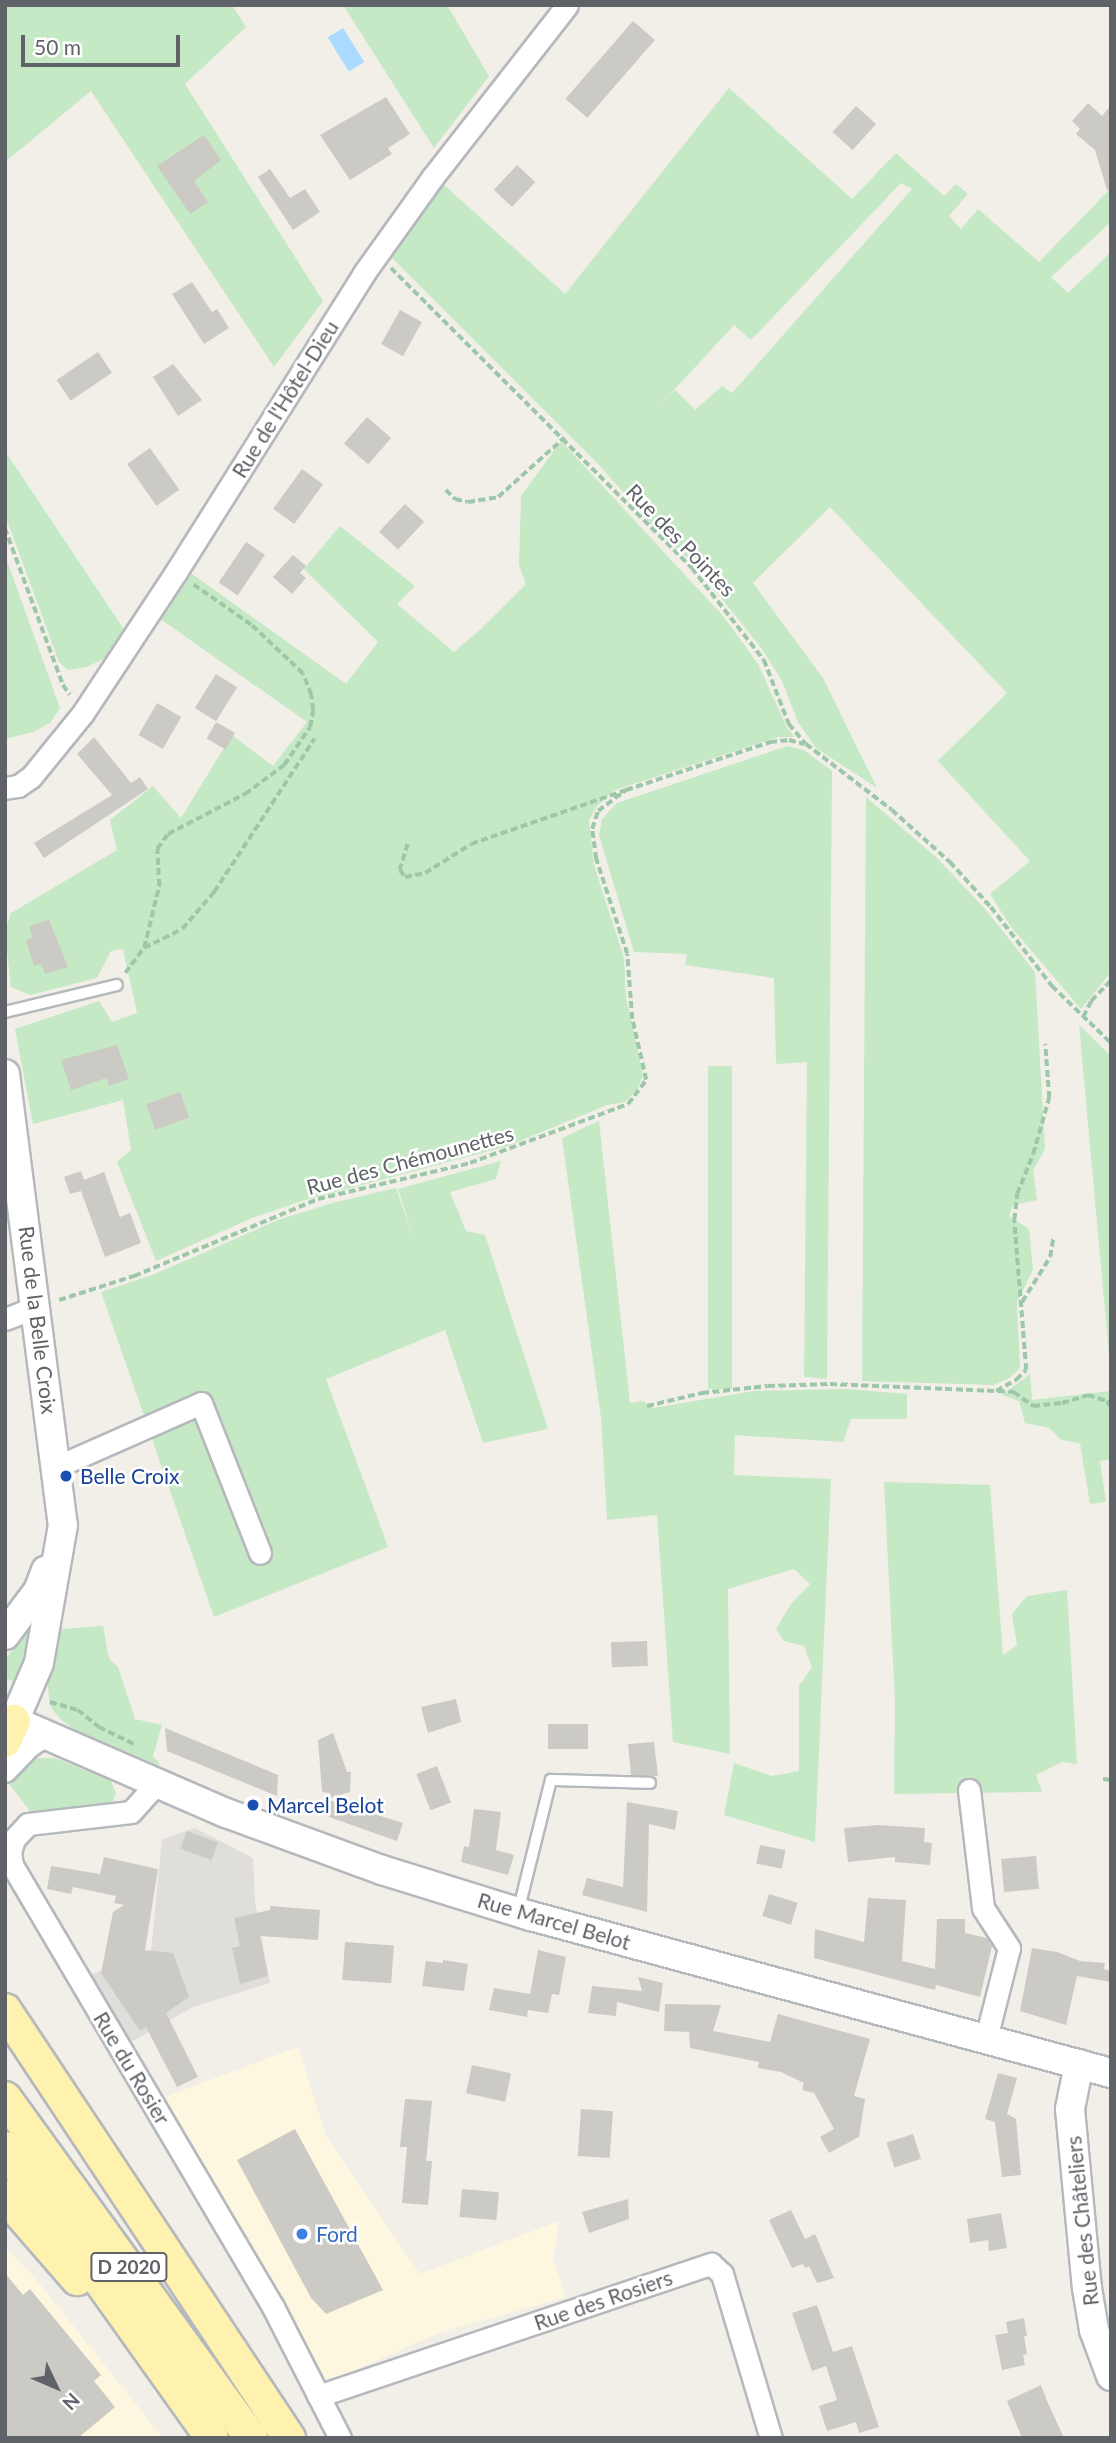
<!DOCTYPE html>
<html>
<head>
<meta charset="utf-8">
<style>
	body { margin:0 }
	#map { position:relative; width:1116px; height:2443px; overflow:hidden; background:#f1efe8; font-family:Lato,sans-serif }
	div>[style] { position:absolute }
	.commercial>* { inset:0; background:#fef7e0 }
	.industrial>* { inset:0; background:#e0deda }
	.green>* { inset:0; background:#c5e8c5; transform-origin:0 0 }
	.water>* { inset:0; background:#aadaff; transform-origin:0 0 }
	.building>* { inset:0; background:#cccac5; transform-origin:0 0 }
	.path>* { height:3.5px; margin-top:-1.75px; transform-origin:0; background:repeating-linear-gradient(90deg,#9cc7a9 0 7px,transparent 0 10.5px) }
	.roads { filter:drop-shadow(2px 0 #b5b8bc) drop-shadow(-2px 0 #b5b8bc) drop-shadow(0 2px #b5b8bc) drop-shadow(0 -2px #b5b8bc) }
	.lane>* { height:10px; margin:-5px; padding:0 5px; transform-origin:5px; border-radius:5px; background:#fff }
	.street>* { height:21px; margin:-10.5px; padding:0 10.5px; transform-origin:10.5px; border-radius:10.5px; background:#fff }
	.secondary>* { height:28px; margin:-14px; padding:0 14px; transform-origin:14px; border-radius:14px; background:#fff }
	.primary>* { height:32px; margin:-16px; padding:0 16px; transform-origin:16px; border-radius:16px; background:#fff2af }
	.dots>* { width:19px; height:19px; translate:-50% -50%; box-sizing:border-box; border:4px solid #fff; border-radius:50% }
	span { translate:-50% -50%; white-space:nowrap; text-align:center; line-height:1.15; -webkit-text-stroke:5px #fff; paint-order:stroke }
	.shield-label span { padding:2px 5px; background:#fff; border:2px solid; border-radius:5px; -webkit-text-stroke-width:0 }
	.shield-label { font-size:19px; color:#5f6368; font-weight:700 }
	.street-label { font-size:21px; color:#5f6368 }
	.transit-label { font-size:21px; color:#164399 }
	.left { translate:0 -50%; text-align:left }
	.shop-label { font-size:21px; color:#366cbe }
	.frame { position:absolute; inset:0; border:7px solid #5f6368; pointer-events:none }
	.north { position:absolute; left:21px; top:2352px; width:70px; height:70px; -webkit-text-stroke:5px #fff; paint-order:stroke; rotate:134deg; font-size:19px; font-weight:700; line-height:28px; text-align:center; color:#5f6368 }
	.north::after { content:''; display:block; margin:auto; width:24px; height:32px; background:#5f6368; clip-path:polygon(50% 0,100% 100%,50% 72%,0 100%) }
	.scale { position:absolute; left:21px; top:35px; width:159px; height:32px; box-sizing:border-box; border:4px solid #5f6368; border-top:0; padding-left:9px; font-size:21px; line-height:24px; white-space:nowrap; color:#5f6368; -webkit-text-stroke:5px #fff; paint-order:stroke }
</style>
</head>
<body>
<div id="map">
	<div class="commercial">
		<div style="clip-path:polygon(298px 2047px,326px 2136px,420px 2274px,559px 2221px,553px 2259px,566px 2297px,441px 2332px,328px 2382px,165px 2097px)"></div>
		<div style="clip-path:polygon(5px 2246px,31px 2273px,163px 2438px,5px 2438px)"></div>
	</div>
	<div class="industrial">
		<div style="clip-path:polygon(195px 1828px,253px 1858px,255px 1902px,270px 1983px,193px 2007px,131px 2042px,84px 1977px,151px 1952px,162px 1839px)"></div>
	</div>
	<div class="green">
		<div style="clip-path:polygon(7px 5px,232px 5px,246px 27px,185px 84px,323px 301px,274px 367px,91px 91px,5px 162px)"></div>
		<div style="clip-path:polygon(343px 5px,447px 5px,489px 76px,434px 148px)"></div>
		<div style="clip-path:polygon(evenodd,729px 88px,852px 199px,896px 153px,944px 196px,956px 184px,968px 194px,949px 216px,961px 229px,978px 209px,1039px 262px,1111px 188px,1111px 222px,1051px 277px,1068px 293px,1111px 252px,1111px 972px,1081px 1009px,1011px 927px,990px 894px,1030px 861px,938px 761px,1007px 693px,830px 507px,753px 583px,823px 678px,877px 788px,816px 748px,798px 722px,782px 681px,762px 649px,694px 564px,650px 523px,601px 467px,392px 258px,443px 184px,565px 294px,729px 88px,901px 183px,912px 189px,732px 393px,722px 386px,695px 410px,675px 390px,651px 415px,734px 325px,751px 340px,901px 183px)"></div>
		<div style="clip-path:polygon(561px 441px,723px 616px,758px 664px,787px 728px,795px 737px,778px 737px,615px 790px,598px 805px,589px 820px,594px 865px,624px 958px,626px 997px,643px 1075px,638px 1088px,625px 1102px,607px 1105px,508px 1146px,305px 1200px,252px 1218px,156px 1261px,117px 1162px,131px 1150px,123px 1100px,33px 1124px,15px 1029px,99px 1001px,112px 1022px,137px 1013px,123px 949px,111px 951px,97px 978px,30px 995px,11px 987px,5px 931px,11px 913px,117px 850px,110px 820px,153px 786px,181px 818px,232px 735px,273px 766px,307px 722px,156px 616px,185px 569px,346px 684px,378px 642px,304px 569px,340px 526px,415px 586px,397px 604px,454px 652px,481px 629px,526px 584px,519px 565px,521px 496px)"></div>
		<div style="clip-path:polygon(5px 451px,125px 631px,107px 657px,87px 667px,68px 670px,59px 662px,5px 515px)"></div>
		<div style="clip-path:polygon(5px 555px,60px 708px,50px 723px,33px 732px,5px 739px)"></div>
		<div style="clip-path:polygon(787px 746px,804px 750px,832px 771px,827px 1379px,804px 1377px,807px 1062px,776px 1064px,774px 978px,685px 965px,687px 954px,634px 952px,599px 835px,602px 819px,617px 803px)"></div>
		<div style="clip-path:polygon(866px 797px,937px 858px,985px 909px,1035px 972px,1045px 1149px,1033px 1170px,1037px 1200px,1013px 1205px,1009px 1216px,1029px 1229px,1033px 1270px,1017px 1302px,1020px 1368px,1009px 1378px,994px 1385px,862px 1381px)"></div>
		<div style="clip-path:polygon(1079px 1025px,1111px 1056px,1111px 1376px)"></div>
		<div style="left:708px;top:1066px;width:24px;height:323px"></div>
		<div style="clip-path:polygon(599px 1121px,630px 1403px,643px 1401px,653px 1408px,754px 1391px,847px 1389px,907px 1394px,907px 1419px,851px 1419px,843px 1442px,735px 1435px,734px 1475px,831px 1479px,815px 1842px,724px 1815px,734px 1763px,772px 1776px,799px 1771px,799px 1686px,812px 1667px,804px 1646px,784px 1641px,776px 1629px,791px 1604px,810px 1584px,794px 1569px,728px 1589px,730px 1754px,673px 1742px,657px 1515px,607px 1520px,601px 1418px,562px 1138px)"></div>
		<div style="clip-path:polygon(501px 1161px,496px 1179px,450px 1192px,466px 1231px,485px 1235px,548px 1429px,483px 1443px,445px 1330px,326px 1379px,388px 1547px,214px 1617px,101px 1292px,155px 1274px,278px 1220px,332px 1203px,396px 1188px,415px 1243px,398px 1189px)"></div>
		<div style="clip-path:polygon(1030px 1374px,1032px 1400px,1111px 1391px,1111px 1459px,1100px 1461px,1106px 1502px,1090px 1504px,1080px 1443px,1061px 1440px,1049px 1428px,1025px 1423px,1019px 1401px,1002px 1395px)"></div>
		<div style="clip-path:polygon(884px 1482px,990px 1485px,1003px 1655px,1017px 1645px,1012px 1614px,1027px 1596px,1067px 1590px,1077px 1764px,1062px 1762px,1036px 1775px,1042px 1792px,894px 1794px,895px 1700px)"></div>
		<div style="clip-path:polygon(34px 1620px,38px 1627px,17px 1683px,5px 1678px,5px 1660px)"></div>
		<div style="clip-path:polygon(103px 1626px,109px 1659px,118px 1667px,135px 1719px,162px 1725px,153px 1756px,160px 1764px,158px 1765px,75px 1730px,61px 1720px,50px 1706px,46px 1666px,61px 1629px)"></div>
		<div style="clip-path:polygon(38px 1758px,55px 1758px,111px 1781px,116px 1794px,111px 1805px,33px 1815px,7px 1781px,20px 1767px)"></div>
	</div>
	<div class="water">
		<div style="left:343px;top:28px;width:40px;height:18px;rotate:58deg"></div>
	</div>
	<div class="building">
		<div style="left:633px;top:21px;width:29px;height:103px;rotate:41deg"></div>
		<div style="clip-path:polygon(386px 97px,410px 134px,388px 148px,392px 154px,350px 180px,320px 135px)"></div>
		<div style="clip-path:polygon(1088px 103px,1102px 116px,1111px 105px,1111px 189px,1107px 190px,1095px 150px,1076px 134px,1080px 129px,1072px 121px)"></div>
		<div style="left:856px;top:106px;width:27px;height:35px;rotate:42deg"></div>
		<div style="clip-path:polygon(204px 135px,221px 160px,194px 181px,208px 202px,190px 214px,157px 166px)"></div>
		<div style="left:517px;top:165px;width:25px;height:34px;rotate:43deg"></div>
		<div style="clip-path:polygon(270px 169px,290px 198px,305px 189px,320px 212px,293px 230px,258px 177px)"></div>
		<div style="clip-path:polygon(192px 282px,212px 312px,217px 309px,229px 328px,204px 344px,172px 294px)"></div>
		<div style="left:400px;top:310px;width:25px;height:39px;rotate:29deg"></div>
		<div style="left:98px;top:352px;width:25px;height:50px;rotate:56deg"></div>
		<div style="clip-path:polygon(173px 364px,202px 400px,178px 416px,153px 377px)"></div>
		<div style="left:367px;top:417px;width:32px;height:35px;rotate:41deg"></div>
		<div style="left:150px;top:448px;width:51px;height:28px;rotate:55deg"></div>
		<div style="left:302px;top:469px;width:26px;height:49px;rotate:36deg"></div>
		<div style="left:405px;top:504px;width:26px;height:38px;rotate:43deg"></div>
		<div style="left:246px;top:542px;width:23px;height:49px;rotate:34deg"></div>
		<div style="clip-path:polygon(293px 555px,306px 566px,300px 573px,306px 578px,292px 594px,273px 577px)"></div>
		<div style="left:216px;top:674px;width:25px;height:40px;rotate:32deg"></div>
		<div style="left:157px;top:703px;width:28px;height:37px;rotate:30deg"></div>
		<div style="left:216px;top:722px;width:22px;height:19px;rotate:30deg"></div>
		<div style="clip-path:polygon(94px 737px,131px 783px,140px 777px,148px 789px,44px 858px,34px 843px,112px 795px,77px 754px)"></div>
		<div style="clip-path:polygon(49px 920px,68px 967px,45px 974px,41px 964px,34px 966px,26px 940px,33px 938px,29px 926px)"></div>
		<div style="clip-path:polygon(117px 1045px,129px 1079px,109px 1086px,106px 1078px,71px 1090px,61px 1060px)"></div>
		<div style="left:180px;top:1092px;width:27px;height:36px;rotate:70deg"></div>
		<div style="clip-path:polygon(81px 1171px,84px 1180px,104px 1172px,120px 1217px,130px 1213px,141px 1243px,105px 1257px,81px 1191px,70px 1194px,64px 1177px)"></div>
		<div style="left:647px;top:1641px;width:25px;height:36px;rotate:88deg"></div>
		<div style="clip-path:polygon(456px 1699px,461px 1722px,428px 1733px,421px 1707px)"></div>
		<div style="left:548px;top:1724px;width:40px;height:25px"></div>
		<div style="clip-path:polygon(165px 1728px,278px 1775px,277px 1796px,167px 1751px)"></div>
		<div style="clip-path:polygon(333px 1733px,347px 1772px,351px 1772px,350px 1792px,329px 1798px,330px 1793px,322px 1792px,318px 1740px)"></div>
		<div style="clip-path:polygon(654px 1742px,658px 1776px,631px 1775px,628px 1744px)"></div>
		<div style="left:437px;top:1766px;width:39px;height:22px;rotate:69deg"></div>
		<div style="clip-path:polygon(329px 1800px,403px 1823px,397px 1841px,329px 1817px)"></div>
		<div style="clip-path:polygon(627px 1802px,678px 1811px,675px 1830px,649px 1824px,647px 1912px,582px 1895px,587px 1878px,623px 1887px)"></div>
		<div style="clip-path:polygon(474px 1809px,501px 1812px,496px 1850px,514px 1855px,508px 1875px,461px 1862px,464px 1846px,469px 1847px)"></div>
		<div style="clip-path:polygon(878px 1825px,925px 1828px,924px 1842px,932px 1843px,930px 1865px,895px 1862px,895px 1857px,848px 1862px,844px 1828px)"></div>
		<div style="left:187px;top:1831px;width:33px;height:19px;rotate:20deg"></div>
		<div style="left:760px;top:1845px;width:26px;height:19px;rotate:11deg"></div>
		<div style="left:1036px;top:1856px;width:33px;height:35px;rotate:85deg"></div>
		<div style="clip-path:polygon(104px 1857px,158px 1869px,145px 1950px,173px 1953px,189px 1997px,166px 2013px,198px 2077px,177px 2087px,146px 2027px,140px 2031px,101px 1973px,113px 1912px,124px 1905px,114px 1903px,116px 1896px,73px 1887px,71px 1894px,47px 1889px,51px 1866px,100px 1874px)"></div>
		<div style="left:769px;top:1894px;width:30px;height:23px;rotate:17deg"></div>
		<div style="clip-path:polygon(868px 1898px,906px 1900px,902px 1961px,935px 1969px,937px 1919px,965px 1919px,965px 1933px,987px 1938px,992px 1946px,980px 1997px,936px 1985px,935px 1990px,814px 1958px,815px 1929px,864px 1942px)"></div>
		<div style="clip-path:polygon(270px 1906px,320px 1910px,318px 1940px,260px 1936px,268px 1976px,240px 1984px,232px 1948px,240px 1946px,234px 1918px,270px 1910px)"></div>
		<div style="left:345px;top:1942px;width:49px;height:38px;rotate:4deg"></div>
		<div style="clip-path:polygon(1032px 1948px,1057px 1952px,1080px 1961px,1105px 1963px,1104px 1969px,1111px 1971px,1111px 1982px,1077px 1976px,1066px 2025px,1020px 2011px)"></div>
		<div style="clip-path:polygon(538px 1950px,566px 1957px,559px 1995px,552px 1994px,548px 2013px,528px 2010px,527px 2017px,489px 2010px,494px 1988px,530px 1994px,529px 2000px)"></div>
		<div style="clip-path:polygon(443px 1960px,468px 1964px,464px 1991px,422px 1986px,426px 1961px,443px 1963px)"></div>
		<div style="clip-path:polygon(638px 1977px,663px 1983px,659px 2012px,617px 2002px,616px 2016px,588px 2013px,592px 1986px,642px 1991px)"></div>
		<div style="clip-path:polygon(665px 2004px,721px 2005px,713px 2031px,770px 2042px,778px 2014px,870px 2039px,854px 2096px,865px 2099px,859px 2137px,829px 2153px,820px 2137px,834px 2129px,814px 2093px,802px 2090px,804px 2083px,781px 2072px,758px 2068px,759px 2062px,690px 2048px,689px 2032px,664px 2031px)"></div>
		<div style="left:472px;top:2065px;width:40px;height:29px;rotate:12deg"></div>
		<div style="clip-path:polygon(998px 2073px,1017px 2078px,1007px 2114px,1016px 2119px,1021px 2175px,1002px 2177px,995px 2122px,985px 2119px)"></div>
		<div style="clip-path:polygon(405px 2099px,432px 2101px,426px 2161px,432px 2161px,428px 2205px,402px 2203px,407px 2147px,400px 2147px)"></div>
		<div style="left:581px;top:2109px;width:32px;height:47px;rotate:4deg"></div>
		<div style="clip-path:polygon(295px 2129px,383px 2290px,326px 2314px,311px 2298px,237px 2160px)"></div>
		<div style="left:913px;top:2134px;width:26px;height:28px;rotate:72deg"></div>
		<div style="left:462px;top:2189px;width:37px;height:28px;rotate:5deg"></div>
		<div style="clip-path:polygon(628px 2199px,629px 2219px,589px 2233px,582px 2212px)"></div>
		<div style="clip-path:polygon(791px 2210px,805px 2239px,815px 2234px,834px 2278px,817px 2283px,809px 2266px,805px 2268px,803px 2264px,792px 2268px,769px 2220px)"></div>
		<div style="clip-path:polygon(1001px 2213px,1007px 2248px,989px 2251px,988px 2240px,970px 2243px,967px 2219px)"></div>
		<div style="clip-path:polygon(5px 2273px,23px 2295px,30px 2289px,101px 2375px,94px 2381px,115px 2407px,78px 2438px,5px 2438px)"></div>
		<div style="clip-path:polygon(817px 2305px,833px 2352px,852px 2346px,879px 2427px,859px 2433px,856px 2422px,827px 2431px,819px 2406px,837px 2400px,826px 2366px,812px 2371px,792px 2313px)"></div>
		<div style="clip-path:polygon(1024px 2318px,1027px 2336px,1024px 2336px,1027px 2354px,1023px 2355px,1025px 2365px,1002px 2370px,995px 2335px,1008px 2333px,1006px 2322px)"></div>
		<div style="clip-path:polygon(1041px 2385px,1047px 2401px,1064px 2438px,1022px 2438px,1007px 2401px)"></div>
	</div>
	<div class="path">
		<div style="left:391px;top:268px;width:425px;rotate:44.9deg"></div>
		<div style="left:692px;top:568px;width:117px;rotate:52deg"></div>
		<div style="left:764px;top:660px;width:69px;rotate:68.7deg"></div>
		<div style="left:789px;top:724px;width:26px;rotate:50deg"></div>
		<div style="left:806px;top:744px;width:108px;rotate:37.5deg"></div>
		<div style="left:892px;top:810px;width:78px;rotate:41.9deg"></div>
		<div style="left:950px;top:862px;width:61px;rotate:47.7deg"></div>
		<div style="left:991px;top:907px;width:100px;rotate:52.3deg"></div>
		<div style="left:1052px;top:986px;width:82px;rotate:44deg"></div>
		<div style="left:446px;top:490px;width:13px;rotate:45deg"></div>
		<div style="left:455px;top:499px;width:13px;rotate:13deg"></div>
		<div style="left:468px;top:502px;width:30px;rotate:-9deg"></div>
		<div style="left:498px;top:497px;width:89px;rotate:-41.8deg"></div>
		<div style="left:5px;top:528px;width:167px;rotate:69.7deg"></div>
		<div style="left:63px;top:685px;width:12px;rotate:55deg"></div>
		<div style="left:408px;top:844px;width:27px;rotate:107deg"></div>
		<div style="left:400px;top:870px;width:9px;rotate:54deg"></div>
		<div style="left:405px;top:877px;width:20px;rotate:-11deg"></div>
		<div style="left:425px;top:873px;width:54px;rotate:-32.2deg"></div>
		<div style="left:471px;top:844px;width:164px;rotate:-19.2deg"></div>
		<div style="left:626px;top:790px;width:152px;rotate:-18.4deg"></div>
		<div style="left:770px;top:742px;width:19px;rotate:-6deg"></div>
		<div style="left:789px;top:740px;width:16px;rotate:15deg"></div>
		<div style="left:144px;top:948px;width:64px;rotate:-76.4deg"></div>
		<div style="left:159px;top:886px;width:37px;rotate:-93deg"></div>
		<div style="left:157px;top:849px;width:19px;rotate:-54deg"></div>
		<div style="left:168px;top:834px;width:87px;rotate:-27.5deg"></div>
		<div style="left:245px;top:794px;width:49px;rotate:-36.6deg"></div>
		<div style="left:284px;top:765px;width:46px;rotate:-55.6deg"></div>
		<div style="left:310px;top:727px;width:17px;rotate:-80deg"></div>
		<div style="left:313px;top:710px;width:15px;rotate:-98deg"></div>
		<div style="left:311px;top:695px;width:22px;rotate:-111deg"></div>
		<div style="left:303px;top:674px;width:71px;rotate:-136.7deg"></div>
		<div style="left:251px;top:625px;width:72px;rotate:-145.2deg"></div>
		<div style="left:125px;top:973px;width:31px;rotate:-53deg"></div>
		<div style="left:144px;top:948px;width:42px;rotate:-26.6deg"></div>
		<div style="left:182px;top:929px;width:49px;rotate:-49.1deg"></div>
		<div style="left:214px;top:892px;width:183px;rotate:-56.8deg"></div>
		<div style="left:1083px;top:1017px;width:18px;rotate:-63deg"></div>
		<div style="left:1091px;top:1001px;width:29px;rotate:-46deg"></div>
		<div style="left:59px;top:1300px;width:79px;rotate:-17.7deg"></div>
		<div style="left:134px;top:1276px;width:199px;rotate:-22.7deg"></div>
		<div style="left:318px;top:1199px;width:156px;rotate:-13.3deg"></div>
		<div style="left:470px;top:1163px;width:169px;rotate:-20.5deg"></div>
		<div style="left:628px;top:1104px;width:30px;rotate:-53deg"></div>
		<div style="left:646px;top:1080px;width:63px;rotate:-102.9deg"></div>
		<div style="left:632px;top:1019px;width:65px;rotate:-94.4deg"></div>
		<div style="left:627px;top:954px;width:100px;rotate:-108.1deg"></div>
		<div style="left:596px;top:859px;width:30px;rotate:-98deg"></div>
		<div style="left:592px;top:829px;width:19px;rotate:-72deg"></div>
		<div style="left:598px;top:811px;width:35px;rotate:-37deg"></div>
		<div style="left:1022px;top:1302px;width:53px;rotate:-58.1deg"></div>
		<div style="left:1050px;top:1257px;width:18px;rotate:-81deg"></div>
		<div style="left:998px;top:1391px;width:16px;rotate:4deg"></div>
		<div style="left:1014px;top:1392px;width:24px;rotate:36deg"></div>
		<div style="left:1033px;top:1406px;width:29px;rotate:-6deg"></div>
		<div style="left:1062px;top:1403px;width:27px;rotate:-17deg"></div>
		<div style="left:1088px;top:1395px;width:20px;rotate:18deg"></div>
		<div style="left:1107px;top:1401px;width:7px;rotate:56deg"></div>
		<div style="left:647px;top:1406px;width:57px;rotate:-13.3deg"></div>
		<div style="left:702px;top:1393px;width:66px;rotate:-6.1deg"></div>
		<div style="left:768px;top:1386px;width:62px;rotate:-1.8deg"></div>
		<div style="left:830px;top:1384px;width:166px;rotate:2.4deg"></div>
		<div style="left:996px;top:1391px;width:23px;rotate:-29deg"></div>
		<div style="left:1016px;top:1380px;width:14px;rotate:-45deg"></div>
		<div style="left:1026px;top:1370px;width:150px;rotate:-94.6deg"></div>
		<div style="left:1014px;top:1220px;width:26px;rotate:-83deg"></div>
		<div style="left:1017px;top:1194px;width:43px;rotate:-68.2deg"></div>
		<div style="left:1033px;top:1154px;width:58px;rotate:-74.1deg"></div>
		<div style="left:1049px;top:1098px;width:54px;rotate:-94.2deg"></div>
		<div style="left:50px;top:1702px;width:29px;rotate:16deg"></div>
		<div style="left:78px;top:1710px;width:27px;rotate:39deg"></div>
		<div style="left:99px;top:1727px;width:41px;rotate:25.9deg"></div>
		<div style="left:1103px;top:1779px;width:8px;rotate:7deg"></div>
	</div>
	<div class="roads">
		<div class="lane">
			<div style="left:5px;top:1012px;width:115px;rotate:-13.6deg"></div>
			<div style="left:518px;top:1912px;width:136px;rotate:-76deg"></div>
			<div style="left:551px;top:1780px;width:99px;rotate:1.7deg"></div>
		</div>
		<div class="street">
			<div style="left:5px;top:788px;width:13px;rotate:-9deg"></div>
			<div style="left:18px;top:786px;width:16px;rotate:-35deg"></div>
			<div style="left:31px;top:777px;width:82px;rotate:-50.9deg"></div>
			<div style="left:83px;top:713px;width:169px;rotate:-56.6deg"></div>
			<div style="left:176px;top:572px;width:353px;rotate:-57.8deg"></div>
			<div style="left:364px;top:273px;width:117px;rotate:-54.4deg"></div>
			<div style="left:432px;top:178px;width:219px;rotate:-52deg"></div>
			<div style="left:5px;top:1319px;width:33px;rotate:-21deg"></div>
			<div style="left:56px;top:1467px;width:158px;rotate:-23.8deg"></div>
			<div style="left:201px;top:1403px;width:161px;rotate:68.5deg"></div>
			<div style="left:5px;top:1771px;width:35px;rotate:-46deg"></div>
			<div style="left:29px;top:1746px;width:20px;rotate:-33deg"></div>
			<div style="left:157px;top:1783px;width:39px;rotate:132deg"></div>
			<div style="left:131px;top:1812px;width:104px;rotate:173.4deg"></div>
			<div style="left:28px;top:1824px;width:21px;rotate:133deg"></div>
			<div style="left:14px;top:1839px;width:14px;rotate:107deg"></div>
			<div style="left:10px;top:1852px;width:13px;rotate:81deg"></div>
			<div style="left:12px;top:1865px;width:513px;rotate:59.44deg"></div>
			<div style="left:273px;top:2307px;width:147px;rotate:62.9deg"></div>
			<div style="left:969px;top:1790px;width:119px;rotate:83.2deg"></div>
			<div style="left:983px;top:1908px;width:48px;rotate:57deg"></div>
			<div style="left:1009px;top:1948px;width:93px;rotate:104.3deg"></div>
			<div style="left:318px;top:2396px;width:415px;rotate:-18.6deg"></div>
			<div style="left:711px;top:2264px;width:15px;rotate:42deg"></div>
			<div style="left:722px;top:2274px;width:171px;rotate:73.4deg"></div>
		</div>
		<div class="secondary">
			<div style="left:5px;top:1074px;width:455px;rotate:82.7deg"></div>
			<div style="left:63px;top:1525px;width:140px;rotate:99.9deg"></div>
			<div style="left:39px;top:1663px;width:63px;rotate:113.3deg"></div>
			<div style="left:5px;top:1635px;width:55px;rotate:-53.1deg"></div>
			<div style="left:38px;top:1591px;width:22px;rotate:-69deg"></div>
			<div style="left:5px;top:1717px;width:241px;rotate:23.5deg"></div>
			<div style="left:226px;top:1813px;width:166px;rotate:20.1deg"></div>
			<div style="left:382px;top:1870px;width:156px;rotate:17.2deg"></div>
			<div style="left:531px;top:1916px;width:601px;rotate:15.15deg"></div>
			<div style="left:1079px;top:2064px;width:46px;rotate:101.3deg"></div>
			<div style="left:1070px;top:2109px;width:180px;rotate:84.6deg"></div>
			<div style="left:1087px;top:2288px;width:43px;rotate:80.5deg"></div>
			<div style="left:1094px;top:2330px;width:49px;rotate:69.7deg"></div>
		</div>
		<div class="primary">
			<div style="left:5px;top:1741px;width:22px;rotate:-66deg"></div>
			<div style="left:5px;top:2010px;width:514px;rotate:56.43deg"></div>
			<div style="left:5px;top:2098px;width:420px;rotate:54.1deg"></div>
			<div style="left:5px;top:2148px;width:356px;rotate:54.5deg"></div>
			<div style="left:5px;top:2196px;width:110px;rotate:49.1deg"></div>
		</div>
	</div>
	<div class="dots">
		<div style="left:66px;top:1476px;background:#1a4fb4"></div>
		<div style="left:253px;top:1805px;background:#1a4fb4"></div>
		<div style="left:302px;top:2234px;background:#3f7fe0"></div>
	</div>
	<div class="shield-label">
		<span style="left:129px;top:2267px">D 2020</span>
	</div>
	<div class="street-label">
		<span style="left:285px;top:399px;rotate:-58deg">Rue de l'Hôtel-Dieu</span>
		<span style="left:681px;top:540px;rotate:46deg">Rue des Pointes</span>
		<span style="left:410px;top:1160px;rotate:-15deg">Rue des Chémounettes</span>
		<span style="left:38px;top:1320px;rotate:83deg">Rue de la Belle Croix</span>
		<span style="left:554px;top:1921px;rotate:16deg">Rue Marcel Belot</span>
		<span style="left:132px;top:2068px;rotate:59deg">Rue du Rosier</span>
		<span style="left:1082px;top:2221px;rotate:-96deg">Rue des Châteliers</span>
		<span style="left:603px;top:2300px;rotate:-19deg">Rue des Rosiers</span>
	</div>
	<div class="transit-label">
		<span class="left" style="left:80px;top:1476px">Belle Croix</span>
		<span class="left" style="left:267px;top:1805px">Marcel Belot</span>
	</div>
	<div class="shop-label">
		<span class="left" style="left:316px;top:2234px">Ford</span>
	</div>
	<div class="frame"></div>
	<div class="north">N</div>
	<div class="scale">50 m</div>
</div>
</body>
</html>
